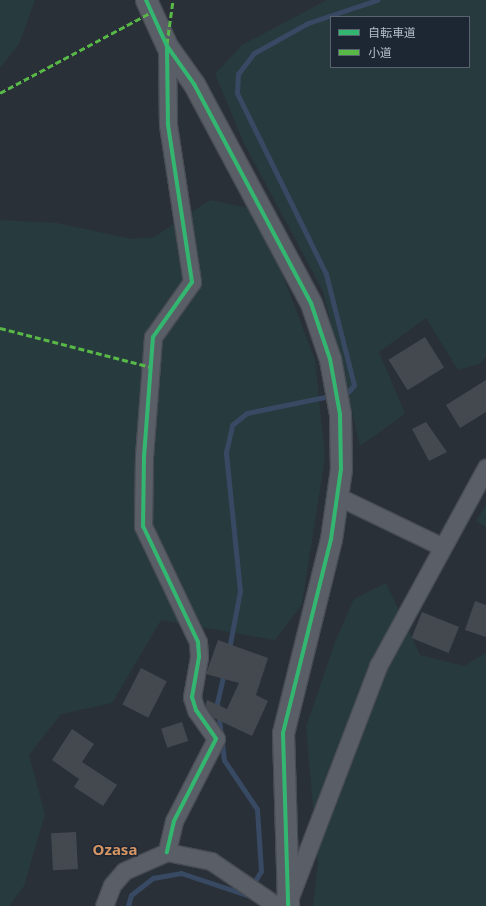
<!DOCTYPE html>
<html>
<head>
<meta charset="utf-8">
<style>
	body { margin:0 }
	#map { position:relative; width:486px; height:906px; overflow:hidden; background:#2a3038; font-family:"Noto Sans","Noto Sans JP",sans-serif }
	div>[style] { position:absolute }
	.green>* { inset:0; background:#273a3e }
	.stream>* { height:5px; margin:-2.5px; padding:0 2.5px; transform-origin:2.5px; border-radius:2.5px; background:#384963 }
	.building>* { inset:0; background:#444950; transform-origin:0 0 }
	.roads { filter:drop-shadow(1px 0 #484c53) drop-shadow(-1px 0 #484c53) drop-shadow(0 1px #484c53) drop-shadow(0 -1px #484c53) }
	.minor>* { height:17px; margin:-8.5px; padding:0 8.5px; transform-origin:8.5px; border-radius:8.5px; background:#5a5e66 }
	.tertiary>* { height:21px; margin:-10.5px; padding:0 10.5px; transform-origin:10.5px; border-radius:10.5px; background:#5a5e66 }
	.quiet>* { height:3px; margin-top:-1.5px; transform-origin:0; background:repeating-linear-gradient(90deg,#58b947 0 6px,transparent 0 9px) }
	.cycleway>* { height:4px; margin:-2px; padding:0 2px; transform-origin:2px; border-radius:2px; background:#33b770 }
	span { translate:-50% -50%; white-space:nowrap; text-align:center; line-height:1.15; -webkit-text-stroke:3px #1d2633; paint-order:stroke }
	.quarter-label { font-size:15px; color:#d59563; font-weight:700 }
	.legend { position:absolute; left:330px; top:16px; width:140px; height:52px; box-sizing:border-box; background:#1d2633; border:1px solid #59626f; margin:0; padding:5px 7px; list-style:none; font-size:12px; color:#b4bcc9 }
	.legend li { display:flex; align-items:center; gap:8px; height:20px }
	.legend b { width:20px; border:1px solid #59626f }
</style>
</head>
<body>
<div id="map">
	<div class="green">
		<div style="clip-path:polygon(0 0,35px 0,19px 44px,0 68px)"></div>
		<div style="clip-path:polygon(evenodd,327px 0,486px 0,486px 357px,479px 364px,458px 370px,426px 318px,379px 352px,405px 414px,360px 446px,323px 291px,244px 143px,215px 74px,242px 45px,327px 0,331px 17px,469px 17px,469px 67px,331px 67px,331px 17px)"></div>
		<div style="clip-path:polygon(210px 200px,258px 210px,315px 360px,325px 457px,302px 604px,275px 640px,161px 620px,112px 703px,61px 714px,29px 755px,45px 814px,24px 886px,9px 906px,0 906px,0 220px,57px 223px,132px 239px,154px 237px)"></div>
		<div style="clip-path:polygon(486px 505px,486px 527px,476px 521px)"></div>
		<div style="clip-path:polygon(386px 583px,420px 655px,464px 666px,486px 653px,486px 906px,313px 906px,318px 863px,306px 727px,335px 642px,354px 599px)"></div>
	</div>
	<div class="stream">
		<div style="left:348px;top:392px;width:9px;rotate:-49deg"></div>
		<div style="left:354px;top:385px;width:114px;rotate:-104.2deg"></div>
		<div style="left:326px;top:274px;width:202px;rotate:-116.2deg"></div>
		<div style="left:237px;top:93px;width:19px;rotate:-87deg"></div>
		<div style="left:238px;top:74px;width:26px;rotate:-53deg"></div>
		<div style="left:254px;top:53px;width:62px;rotate:-29.1deg"></div>
		<div style="left:308px;top:23px;width:73px;rotate:-18.4deg"></div>
		<div style="left:229px;top:649px;width:59px;rotate:-79.3deg"></div>
		<div style="left:240px;top:591px;width:140px;rotate:-95.8deg"></div>
		<div style="left:226px;top:452px;width:28px;rotate:-77deg"></div>
		<div style="left:232px;top:425px;width:19px;rotate:-39deg"></div>
		<div style="left:247px;top:413px;width:85px;rotate:-11.6deg"></div>
		<div style="left:128px;top:906px;width:11px;rotate:-75deg"></div>
		<div style="left:131px;top:895px;width:28px;rotate:-38deg"></div>
		<div style="left:153px;top:878px;width:28px;rotate:-10deg"></div>
		<div style="left:181px;top:873px;width:70px;rotate:18.4deg"></div>
		<div style="left:247px;top:895px;width:28px;rotate:-60deg"></div>
		<div style="left:261px;top:871px;width:62px;rotate:-93.7deg"></div>
		<div style="left:257px;top:809px;width:59px;rotate:-124deg"></div>
		<div style="left:224px;top:760px;width:57px;rotate:-97deg"></div>
		<div style="left:217px;top:703px;width:31px;rotate:-77deg"></div>
	</div>
	<div class="building">
		<div style="left:425px;top:337px;width:36px;height:43px;rotate:58deg"></div>
		<div style="clip-path:polygon(486px 380px,486px 412px,460px 428px,446px 405px)"></div>
		<div style="clip-path:polygon(426px 422px,447px 452px,429px 461px,412px 429px)"></div>
		<div style="clip-path:polygon(475px 601px,486px 605px,486px 637px,465px 630px)"></div>
		<div style="left:422px;top:612px;width:40px;height:28px;rotate:22deg"></div>
		<div style="clip-path:polygon(218px 640px,268px 658px,256px 695px,268px 701px,252px 736px,214px 718px,205px 706px,207px 700px,227px 709px,239px 683px,206px 674px)"></div>
		<div style="left:141px;top:668px;width:29px;height:41px;rotate:27deg"></div>
		<div style="left:182px;top:722px;width:20px;height:22px;rotate:72deg"></div>
		<div style="clip-path:polygon(72px 729px,94px 744px,82px 762px,117px 785px,103px 806px,74px 787px,79px 779px,52px 760px)"></div>
		<div style="left:76px;top:832px;width:37px;height:25px;rotate:87deg"></div>
	</div>
	<div class="roads">
		<div class="minor">
			<div style="left:167px;top:46px;width:79px;rotate:89.3deg"></div>
			<div style="left:168px;top:125px;width:159px;rotate:81.3deg"></div>
			<div style="left:192px;top:282px;width:67px;rotate:125.3deg"></div>
			<div style="left:153px;top:337px;width:119px;rotate:94.3deg"></div>
			<div style="left:144px;top:456px;width:70px;rotate:90.8deg"></div>
			<div style="left:143px;top:526px;width:128px;rotate:64.6deg"></div>
			<div style="left:198px;top:642px;width:15px;rotate:86deg"></div>
			<div style="left:199px;top:657px;width:41px;rotate:99.9deg"></div>
			<div style="left:192px;top:697px;width:14px;rotate:73deg"></div>
			<div style="left:196px;top:710px;width:35px;rotate:55deg"></div>
			<div style="left:216px;top:739px;width:92px;rotate:117.1deg"></div>
			<div style="left:174px;top:821px;width:32px;rotate:103deg"></div>
			<div style="left:337px;top:496px;width:115px;rotate:25.7deg"></div>
			<div style="left:104px;top:906px;width:22px;rotate:-69deg"></div>
			<div style="left:112px;top:885px;width:18px;rotate:-49deg"></div>
			<div style="left:124px;top:871px;width:47px;rotate:-23.8deg"></div>
			<div style="left:167px;top:852px;width:45px;rotate:11.6deg"></div>
			<div style="left:211px;top:861px;width:76px;rotate:34.3deg"></div>
			<div style="left:274px;top:904px;width:14px;rotate:-8deg"></div>
			<div style="left:288px;top:902px;width:253px;rotate:-69.1deg"></div>
			<div style="left:378px;top:666px;width:226px;rotate:-61.4deg"></div>
		</div>
		<div class="tertiary">
			<div style="left:146px;top:0;width:51px;rotate:65.5deg"></div>
			<div style="left:167px;top:46px;width:47px;rotate:54.6deg"></div>
			<div style="left:194px;top:84px;width:248px;rotate:61.9deg"></div>
			<div style="left:311px;top:303px;width:59px;rotate:71.3deg"></div>
			<div style="left:330px;top:359px;width:56px;rotate:79.7deg"></div>
			<div style="left:340px;top:414px;width:55px;rotate:89deg"></div>
			<div style="left:341px;top:469px;width:71px;rotate:98.1deg"></div>
			<div style="left:331px;top:539px;width:200px;rotate:103.9deg"></div>
			<div style="left:283px;top:733px;width:173px;rotate:88.3deg"></div>
		</div>
	</div>
	<div class="quiet">
		<div style="left:167px;top:44px;width:44px;rotate:-82.2deg"></div>
		<div style="left:0;top:93px;width:172px;rotate:-28.1deg"></div>
		<div style="left:0;top:328px;width:156px;rotate:14.5deg"></div>
	</div>
	<div class="cycleway">
		<div style="left:146px;top:0;width:51px;rotate:65.5deg"></div>
		<div style="left:167px;top:46px;width:47px;rotate:54.6deg"></div>
		<div style="left:194px;top:84px;width:248px;rotate:61.9deg"></div>
		<div style="left:311px;top:303px;width:59px;rotate:71.3deg"></div>
		<div style="left:330px;top:359px;width:56px;rotate:79.7deg"></div>
		<div style="left:340px;top:414px;width:55px;rotate:89deg"></div>
		<div style="left:341px;top:469px;width:71px;rotate:98.1deg"></div>
		<div style="left:331px;top:539px;width:200px;rotate:103.9deg"></div>
		<div style="left:283px;top:733px;width:173px;rotate:88.3deg"></div>
		<div style="left:167px;top:46px;width:79px;rotate:89.3deg"></div>
		<div style="left:168px;top:125px;width:159px;rotate:81.3deg"></div>
		<div style="left:192px;top:282px;width:67px;rotate:125.3deg"></div>
		<div style="left:153px;top:337px;width:119px;rotate:94.3deg"></div>
		<div style="left:144px;top:456px;width:70px;rotate:90.8deg"></div>
		<div style="left:143px;top:526px;width:128px;rotate:64.6deg"></div>
		<div style="left:198px;top:642px;width:15px;rotate:86deg"></div>
		<div style="left:199px;top:657px;width:41px;rotate:99.9deg"></div>
		<div style="left:192px;top:697px;width:14px;rotate:73deg"></div>
		<div style="left:196px;top:710px;width:35px;rotate:55deg"></div>
		<div style="left:216px;top:739px;width:92px;rotate:117.1deg"></div>
		<div style="left:174px;top:821px;width:32px;rotate:103deg"></div>
	</div>
	<div class="quarter-label">
		<span style="left:115px;top:850px">Ozasa</span>
	</div>
	<ul class="legend">
	<li><b style="height:5px;background:#33b770"></b>自転車道</li>
	<li><b style="height:5px;background:#58b947"></b>小道</li>
	</ul>
</div>
</body>
</html>
